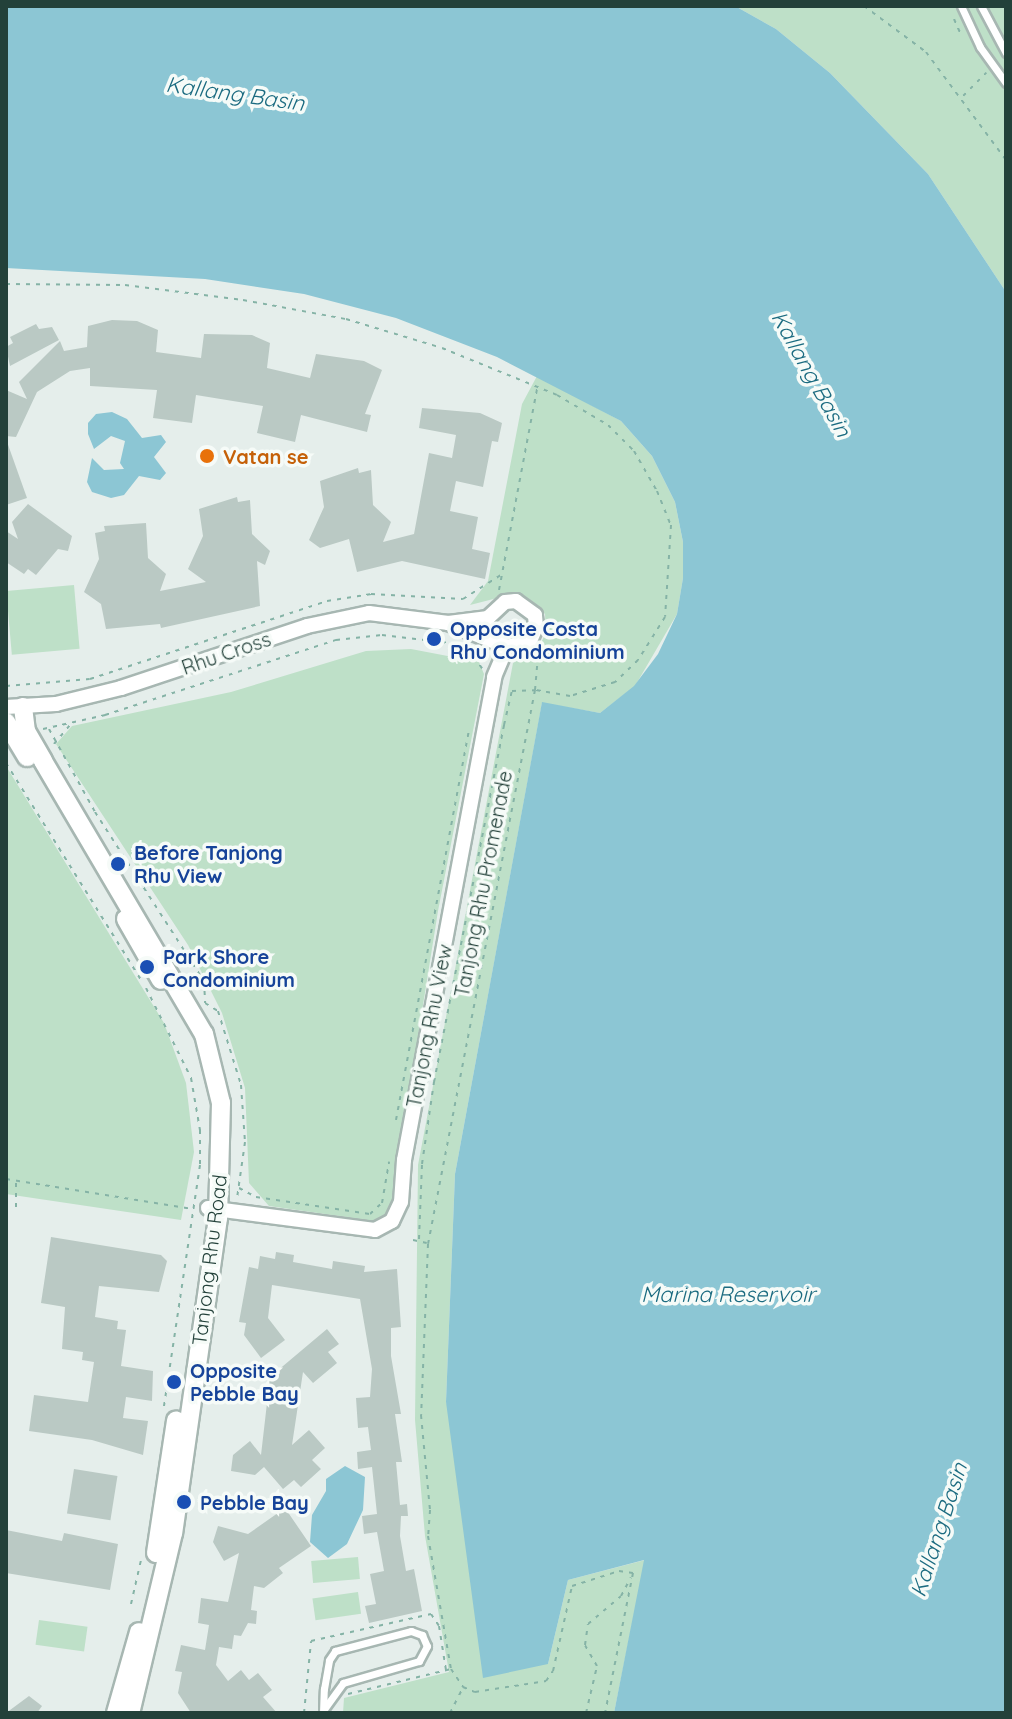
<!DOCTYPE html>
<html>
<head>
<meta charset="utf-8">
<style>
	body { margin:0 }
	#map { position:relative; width:1012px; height:1719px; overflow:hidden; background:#e5eeeb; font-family:Quicksand,sans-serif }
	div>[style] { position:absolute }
	.green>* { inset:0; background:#bee0c8; transform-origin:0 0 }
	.water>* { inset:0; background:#8cc6d4 }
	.building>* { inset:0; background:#bac9c4; transform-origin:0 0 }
	.path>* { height:2px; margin-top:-1px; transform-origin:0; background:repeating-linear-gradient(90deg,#85b3a6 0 4px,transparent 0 10px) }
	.roads { filter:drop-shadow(2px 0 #a7b7b2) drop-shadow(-2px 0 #a7b7b2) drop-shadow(0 2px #a7b7b2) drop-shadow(0 -2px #a7b7b2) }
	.service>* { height:7px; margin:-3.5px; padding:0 3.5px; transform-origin:3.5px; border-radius:3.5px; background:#fff }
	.minor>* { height:14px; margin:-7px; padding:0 7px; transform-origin:7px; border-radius:7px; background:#fff }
	.tertiary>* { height:18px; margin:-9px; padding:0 9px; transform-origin:9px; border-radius:9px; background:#fff }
	.dots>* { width:22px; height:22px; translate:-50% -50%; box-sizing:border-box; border:4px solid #f6fbf8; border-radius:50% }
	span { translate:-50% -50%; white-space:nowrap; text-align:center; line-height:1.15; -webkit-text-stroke:7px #f6fbf8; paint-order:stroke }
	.food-label { font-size:20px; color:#c56008; font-weight:700 }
	.left { translate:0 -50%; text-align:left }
	.transit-label { font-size:20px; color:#164399; font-weight:700 }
	.street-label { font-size:20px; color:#23413a }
	.water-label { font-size:22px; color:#1b6b80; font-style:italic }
	.frame { position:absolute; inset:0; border:8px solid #23413a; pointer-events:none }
</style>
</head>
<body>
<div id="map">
	<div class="green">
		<div style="clip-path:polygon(735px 6px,1006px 6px,1006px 292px,928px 174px,830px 73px,776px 29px)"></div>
		<div style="clip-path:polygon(537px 376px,621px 421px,652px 456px,675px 502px,683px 542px,683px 578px,677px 614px,635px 686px,600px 713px,542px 703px,455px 1174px,446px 1402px,548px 1664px,568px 1580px,645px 1560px,614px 1713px,343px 1713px,344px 1698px,449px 1672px,425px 1536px,415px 1420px,418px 1165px,513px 663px,538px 650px,546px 632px,545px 614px,529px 599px,509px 595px,470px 605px,488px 581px,522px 404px)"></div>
		<div style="left:74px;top:585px;width:64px;height:68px;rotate:85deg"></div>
		<div style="clip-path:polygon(411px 649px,479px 662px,484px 674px,438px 911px,391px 1206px,381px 1222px,269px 1206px,249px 1183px,245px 1088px,222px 1013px,188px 945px,56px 744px,72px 726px,231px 692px,366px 651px)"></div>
		<div style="clip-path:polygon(6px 766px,164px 1023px,186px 1083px,194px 1152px,181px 1220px,6px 1194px)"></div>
		<div style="left:358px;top:1557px;width:22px;height:47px;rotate:85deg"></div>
		<div style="left:358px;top:1592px;width:22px;height:46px;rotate:82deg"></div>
		<div style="left:39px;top:1620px;width:49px;height:25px;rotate:8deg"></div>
	</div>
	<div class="water">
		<div style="clip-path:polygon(6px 6px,735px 6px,776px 29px,830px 73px,928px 174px,1006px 292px,1006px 1713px,614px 1713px,644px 1560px,568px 1580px,548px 1664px,483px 1678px,446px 1402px,455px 1174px,542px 702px,600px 713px,634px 686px,658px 654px,677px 614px,683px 578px,683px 542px,675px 502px,652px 456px,621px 421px,497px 357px,396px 318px,304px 294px,205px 279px,6px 268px)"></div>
		<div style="clip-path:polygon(112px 412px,127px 419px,142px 438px,161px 435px,166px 442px,154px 457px,166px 473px,160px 480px,139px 476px,124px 495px,111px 498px,92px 492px,87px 482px,92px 458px,104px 470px,124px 469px,120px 463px,125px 441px,111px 436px,94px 449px,88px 434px,88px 423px,96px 414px)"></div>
		<div style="clip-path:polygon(345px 1466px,365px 1477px,363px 1510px,347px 1544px,328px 1558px,310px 1542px,312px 1515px,326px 1491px,326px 1479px)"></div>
	</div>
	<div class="building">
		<div style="clip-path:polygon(112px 320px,137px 321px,158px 330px,156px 352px,201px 358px,204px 334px,252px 335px,270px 343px,267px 368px,310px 378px,316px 354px,364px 361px,382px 370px,365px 414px,371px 415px,367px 432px,301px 415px,295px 442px,257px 433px,263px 406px,196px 395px,192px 423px,153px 418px,157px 390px,90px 386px,90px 368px,70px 371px,37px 392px,16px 437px,6px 436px,6px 390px,27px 399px,19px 382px,60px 341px,64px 351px,87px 347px,88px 326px)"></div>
		<div style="clip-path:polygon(36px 324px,39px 329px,52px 327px,59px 340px,10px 366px,6px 347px,13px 343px,10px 337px)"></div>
		<div style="clip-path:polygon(422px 408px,480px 413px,502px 423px,498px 442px,492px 441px,483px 487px,456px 481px,450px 511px,478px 517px,472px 549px,490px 553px,485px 579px,402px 561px,357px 572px,349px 539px,320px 548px,309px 540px,324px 507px,320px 481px,358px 468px,359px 473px,371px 470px,373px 505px,391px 522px,383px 542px,414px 534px,429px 453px,452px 458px,456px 435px,419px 428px)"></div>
		<div style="clip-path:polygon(6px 439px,27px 498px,6px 505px)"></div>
		<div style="clip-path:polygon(237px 497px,238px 502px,250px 500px,252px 534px,270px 551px,265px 565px,257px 561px,260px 606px,161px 628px,160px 624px,106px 629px,101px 604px,84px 592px,99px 559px,95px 533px,105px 531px,104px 526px,146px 523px,148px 558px,166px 574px,160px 591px,206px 582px,188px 569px,203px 536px,199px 509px)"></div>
		<div style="clip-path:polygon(28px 504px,72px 536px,68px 551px,58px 549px,36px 575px,28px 569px,24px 574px,6px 562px,6px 531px,18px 539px,12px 522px)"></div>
		<div style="clip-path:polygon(51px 1237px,161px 1255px,167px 1261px,159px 1292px,99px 1286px,95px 1317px,118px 1321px,117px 1329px,126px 1330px,121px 1366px,153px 1371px,152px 1401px,126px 1397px,123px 1418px,148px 1421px,143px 1455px,92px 1440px,29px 1431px,34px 1395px,88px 1402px,94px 1362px,82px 1360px,83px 1352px,62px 1349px,65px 1307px,41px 1303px)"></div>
		<div style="clip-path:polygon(276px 1252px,294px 1255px,293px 1262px,332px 1269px,333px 1261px,365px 1266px,364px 1272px,397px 1269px,401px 1327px,391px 1328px,391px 1356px,401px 1414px,395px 1414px,402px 1462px,396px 1462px,400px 1505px,407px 1504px,408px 1516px,401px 1516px,400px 1536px,406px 1571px,414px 1569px,422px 1611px,369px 1623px,365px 1606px,376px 1604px,370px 1574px,384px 1571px,377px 1532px,364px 1534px,362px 1516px,377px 1514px,372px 1467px,358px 1469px,357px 1452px,371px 1450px,368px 1427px,358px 1428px,356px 1398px,370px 1397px,372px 1369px,360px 1299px,272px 1285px,268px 1318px,285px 1340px,261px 1358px,244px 1335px,246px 1323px,239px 1322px,249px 1267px,258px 1269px,260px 1256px,275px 1259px)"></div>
		<div style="clip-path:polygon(327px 1329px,339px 1344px,328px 1352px,337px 1363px,313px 1383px,303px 1372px,292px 1445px,309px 1430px,325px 1448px,312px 1460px,321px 1469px,301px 1487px,294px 1480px,283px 1489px,264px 1467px,255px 1475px,231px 1471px,233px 1455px,250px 1441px,261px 1455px,270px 1377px)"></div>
		<div style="left:74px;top:1469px;width:44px;height:45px;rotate:9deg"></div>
		<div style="clip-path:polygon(285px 1508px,311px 1546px,279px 1568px,283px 1573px,264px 1588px,254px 1586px,251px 1610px,257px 1611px,256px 1624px,248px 1623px,241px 1636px,234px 1635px,232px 1649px,219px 1647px,216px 1665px,228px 1681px,241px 1670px,249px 1680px,258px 1673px,272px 1690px,263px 1697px,277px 1713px,191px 1713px,178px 1693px,182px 1672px,175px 1671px,181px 1645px,205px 1650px,209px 1625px,198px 1623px,201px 1598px,228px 1602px,239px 1553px,224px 1561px,213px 1542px,218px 1526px,248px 1534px)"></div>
		<div style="clip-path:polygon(6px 1530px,62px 1541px,64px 1533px,118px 1544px,110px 1590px,6px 1573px)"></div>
		<div style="clip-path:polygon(29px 1696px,42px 1706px,37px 1713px,6px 1713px)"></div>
	</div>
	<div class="path">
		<div style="left:864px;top:6px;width:77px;rotate:36.6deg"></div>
		<div style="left:926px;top:52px;width:134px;rotate:53.5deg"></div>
		<div style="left:954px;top:19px;width:17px;rotate:66deg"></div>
		<div style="left:963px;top:96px;width:33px;rotate:-45deg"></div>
		<div style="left:6px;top:284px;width:119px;rotate:0.5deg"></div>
		<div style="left:125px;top:285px;width:119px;rotate:7.2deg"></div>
		<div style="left:243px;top:300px;width:105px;rotate:10.5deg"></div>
		<div style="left:346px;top:319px;width:100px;rotate:16.8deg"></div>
		<div style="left:442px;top:348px;width:124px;rotate:22.2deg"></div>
		<div style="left:557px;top:395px;width:59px;rotate:30.5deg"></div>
		<div style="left:608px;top:425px;width:37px;rotate:45deg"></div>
		<div style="left:634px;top:451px;width:46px;rotate:60.1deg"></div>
		<div style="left:657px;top:491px;width:37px;rotate:68deg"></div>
		<div style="left:671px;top:525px;width:92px;rotate:93.7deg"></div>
		<div style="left:665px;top:617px;width:51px;rotate:122.1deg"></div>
		<div style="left:638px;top:660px;width:32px;rotate:136deg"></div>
		<div style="left:615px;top:682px;width:47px;rotate:162.7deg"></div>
		<div style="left:570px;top:696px;width:36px;rotate:-170deg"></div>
		<div style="left:535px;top:690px;width:564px;rotate:100.93deg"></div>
		<div style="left:428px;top:1244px;width:171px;rotate:92.3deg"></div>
		<div style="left:421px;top:1415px;width:95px;rotate:84.6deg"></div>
		<div style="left:430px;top:1510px;width:26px;rotate:94deg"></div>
		<div style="left:428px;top:1536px;width:135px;rotate:80.2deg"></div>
		<div style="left:451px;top:1669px;width:22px;rotate:56deg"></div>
		<div style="left:463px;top:1687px;width:13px;rotate:23deg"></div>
		<div style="left:475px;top:1692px;width:72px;rotate:-8.8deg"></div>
		<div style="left:546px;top:1681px;width:12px;rotate:-55deg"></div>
		<div style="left:553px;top:1671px;width:87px;rotate:-77.4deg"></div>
		<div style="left:572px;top:1586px;width:49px;rotate:-17.7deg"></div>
		<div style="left:619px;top:1571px;width:14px;rotate:8deg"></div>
		<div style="left:633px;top:1573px;width:143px;rotate:101.3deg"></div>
		<div style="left:499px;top:590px;width:206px;rotate:-79.3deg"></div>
		<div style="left:6px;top:686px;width:84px;rotate:-4.8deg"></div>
		<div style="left:90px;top:679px;width:250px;rotate:-18.2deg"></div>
		<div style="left:327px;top:601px;width:45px;rotate:-9deg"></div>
		<div style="left:371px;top:594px;width:92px;rotate:3.1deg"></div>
		<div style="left:463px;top:599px;width:45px;rotate:-32.3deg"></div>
		<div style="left:43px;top:729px;width:64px;rotate:-12.7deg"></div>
		<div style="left:105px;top:715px;width:243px;rotate:-18deg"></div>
		<div style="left:336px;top:640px;width:46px;rotate:-6.2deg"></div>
		<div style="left:382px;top:635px;width:68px;rotate:6.7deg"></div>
		<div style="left:450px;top:643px;width:19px;rotate:18deg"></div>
		<div style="left:468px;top:649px;width:24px;rotate:54deg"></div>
		<div style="left:49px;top:729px;width:95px;rotate:61deg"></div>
		<div style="left:95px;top:812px;width:201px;rotate:57.2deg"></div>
		<div style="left:204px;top:981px;width:22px;rotate:87deg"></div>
		<div style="left:205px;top:1003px;width:15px;rotate:32deg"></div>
		<div style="left:218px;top:1011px;width:77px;rotate:72.7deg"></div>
		<div style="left:241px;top:1085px;width:57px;rotate:86deg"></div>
		<div style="left:245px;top:1142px;width:57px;rotate:98.1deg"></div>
		<div style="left:54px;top:744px;width:26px;rotate:-50deg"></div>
		<div style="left:6px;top:763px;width:259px;rotate:58.1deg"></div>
		<div style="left:146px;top:988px;width:101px;rotate:63.4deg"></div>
		<div style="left:191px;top:1078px;width:53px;rotate:80.2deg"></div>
		<div style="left:200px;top:1130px;width:35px;rotate:90deg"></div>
		<div style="left:200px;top:1165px;width:245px;rotate:98.5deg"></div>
		<div style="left:396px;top:1120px;width:398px;rotate:-79.4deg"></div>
		<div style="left:6px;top:1179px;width:189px;rotate:9.1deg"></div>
		<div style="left:239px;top:1188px;width:19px;rotate:28deg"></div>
		<div style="left:256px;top:1197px;width:115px;rotate:8.5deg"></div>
		<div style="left:370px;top:1214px;width:16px;rotate:-43deg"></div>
		<div style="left:382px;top:1203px;width:42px;rotate:-80.3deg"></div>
		<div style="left:16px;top:1207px;width:25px;rotate:-90deg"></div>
		<div style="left:419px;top:1239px;width:75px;rotate:-87.7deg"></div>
		<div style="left:422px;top:1164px;width:83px;rotate:-81.7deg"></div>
		<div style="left:434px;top:1082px;width:364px;rotate:-78.9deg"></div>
		<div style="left:504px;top:725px;width:35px;rotate:-77deg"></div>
		<div style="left:512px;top:691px;width:23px;rotate:-2deg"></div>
		<div style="left:535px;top:690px;width:38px;rotate:-85deg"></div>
		<div style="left:413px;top:1240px;width:14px;rotate:12deg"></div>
		<div style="left:131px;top:1604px;width:45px;rotate:-77.2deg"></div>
		<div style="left:348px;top:1694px;width:106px;rotate:-13.6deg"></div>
		<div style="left:304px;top:1713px;width:72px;rotate:-84.4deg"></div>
		<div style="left:311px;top:1641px;width:123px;rotate:-12.7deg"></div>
		<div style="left:431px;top:1614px;width:14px;rotate:56deg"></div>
		<div style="left:439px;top:1626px;width:45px;rotate:81deg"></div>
		<div style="left:450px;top:1713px;width:27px;rotate:-63deg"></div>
		<div style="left:586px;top:1713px;width:48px;rotate:-76.8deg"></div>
		<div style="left:597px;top:1666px;width:24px;rotate:-120deg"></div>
		<div style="left:585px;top:1645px;width:21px;rotate:-82deg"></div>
		<div style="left:588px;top:1624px;width:43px;rotate:-40.3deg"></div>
		<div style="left:621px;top:1596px;width:21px;rotate:-62deg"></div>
	</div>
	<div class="roads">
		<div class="service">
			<div style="left:961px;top:6px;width:45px;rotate:65.1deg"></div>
			<div style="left:980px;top:47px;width:44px;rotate:54.2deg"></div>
			<div style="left:981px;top:6px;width:53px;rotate:62deg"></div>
			<div style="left:323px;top:1713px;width:24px;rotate:-88deg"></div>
			<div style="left:324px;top:1689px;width:29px;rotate:-80deg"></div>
			<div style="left:329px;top:1660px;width:11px;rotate:-56deg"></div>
			<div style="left:335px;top:1651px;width:79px;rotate:-14.7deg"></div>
			<div style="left:411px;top:1631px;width:12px;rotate:20deg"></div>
			<div style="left:422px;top:1635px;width:12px;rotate:66deg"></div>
			<div style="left:427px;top:1646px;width:17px;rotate:118deg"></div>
			<div style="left:419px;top:1661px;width:79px;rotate:163.9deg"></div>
			<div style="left:343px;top:1683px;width:32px;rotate:126deg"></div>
		</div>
		<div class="minor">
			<div style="left:6px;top:707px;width:50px;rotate:-3.4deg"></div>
			<div style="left:56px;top:704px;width:67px;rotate:-13.8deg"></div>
			<div style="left:121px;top:688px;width:196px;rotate:-18.4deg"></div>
			<div style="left:307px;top:626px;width:63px;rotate:-11.8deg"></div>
			<div style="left:369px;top:613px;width:80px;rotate:7.2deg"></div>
			<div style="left:448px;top:623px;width:64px;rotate:22.1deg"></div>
			<div style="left:507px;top:647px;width:24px;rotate:-15deg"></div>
			<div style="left:530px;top:641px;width:15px;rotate:-67deg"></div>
			<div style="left:536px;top:627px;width:12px;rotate:-95deg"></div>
			<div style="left:535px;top:615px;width:24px;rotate:-144deg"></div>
			<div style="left:516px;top:601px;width:11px;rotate:175deg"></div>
			<div style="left:505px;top:602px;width:23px;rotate:137deg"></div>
			<div style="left:488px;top:618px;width:40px;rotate:172.9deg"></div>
			<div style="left:208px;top:1208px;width:168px;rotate:7.5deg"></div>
			<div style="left:375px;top:1230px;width:19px;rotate:-28deg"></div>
			<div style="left:392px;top:1221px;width:21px;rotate:-65deg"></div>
			<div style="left:401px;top:1202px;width:42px;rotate:-85.9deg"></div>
			<div style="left:404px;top:1160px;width:491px;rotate:-79.4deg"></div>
			<div style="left:494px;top:677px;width:33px;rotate:-67deg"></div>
		</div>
		<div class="tertiary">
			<div style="left:23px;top:707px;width:24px;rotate:83deg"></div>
			<div style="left:26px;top:731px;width:34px;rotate:60deg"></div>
			<div style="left:43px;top:761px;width:317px;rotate:59.5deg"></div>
			<div style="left:204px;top:1034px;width:71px;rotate:76.2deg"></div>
			<div style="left:221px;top:1103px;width:115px;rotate:91.5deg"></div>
			<div style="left:218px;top:1218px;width:318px;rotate:98.1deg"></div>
			<div style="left:173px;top:1533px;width:185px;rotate:103.4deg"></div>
			<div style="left:6px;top:722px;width:41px;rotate:59deg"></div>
			<div style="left:126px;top:919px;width:70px;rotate:60.2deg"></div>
			<div style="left:156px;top:1553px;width:134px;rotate:-81.4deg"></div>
			<div style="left:116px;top:1713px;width:84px;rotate:-74.1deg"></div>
		</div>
	</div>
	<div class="dots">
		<div style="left:207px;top:456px;background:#e8710a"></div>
		<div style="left:434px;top:639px;background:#1a4fb4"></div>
		<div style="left:118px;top:864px;background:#1a4fb4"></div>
		<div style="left:147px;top:967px;background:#1a4fb4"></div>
		<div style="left:174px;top:1382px;background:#1a4fb4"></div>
		<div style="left:184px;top:1502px;background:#1a4fb4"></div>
	</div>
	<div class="food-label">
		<span class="left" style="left:223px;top:456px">Vatan se</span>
	</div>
	<div class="transit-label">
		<span class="left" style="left:450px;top:640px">Opposite Costa<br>Rhu Condominium</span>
		<span class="left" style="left:134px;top:864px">Before Tanjong<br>Rhu View</span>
		<span class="left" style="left:163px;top:968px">Park Shore<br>Condominium</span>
		<span class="left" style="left:190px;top:1382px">Opposite<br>Pebble Bay</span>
		<span class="left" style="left:200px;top:1502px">Pebble Bay</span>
	</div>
	<div class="street-label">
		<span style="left:226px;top:653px;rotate:-19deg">Rhu Cross</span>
		<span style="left:483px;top:884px;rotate:-79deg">Tanjong Rhu Promenade</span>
		<span style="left:429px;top:1026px;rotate:-79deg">Tanjong Rhu View</span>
		<span style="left:209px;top:1260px;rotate:-83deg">Tanjong Rhu Road</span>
	</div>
	<div class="water-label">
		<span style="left:235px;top:94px;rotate:8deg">Kallang Basin</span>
		<span style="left:811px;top:374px;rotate:61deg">Kallang Basin</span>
		<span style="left:728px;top:1295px">Marina Reservoir</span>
		<span style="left:939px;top:1530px;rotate:-72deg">Kallang Basin</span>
	</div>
	<div class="frame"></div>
</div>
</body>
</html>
